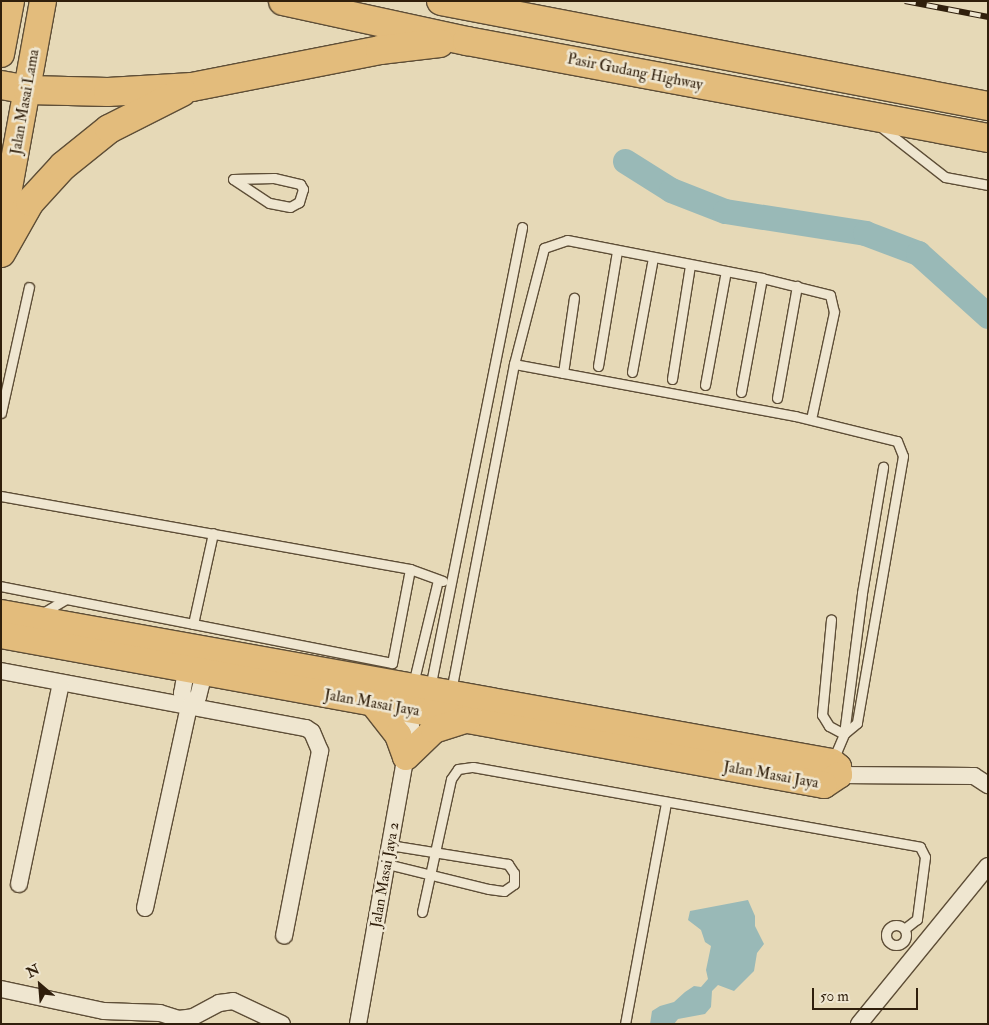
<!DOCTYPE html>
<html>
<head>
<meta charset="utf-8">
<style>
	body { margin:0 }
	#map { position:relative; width:989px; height:1025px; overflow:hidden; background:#e6d9b7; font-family:"IM FELL Double Pica",serif }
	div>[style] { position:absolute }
	.water>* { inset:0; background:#99b9b7 }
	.river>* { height:25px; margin:-12.5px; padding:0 12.5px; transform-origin:12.5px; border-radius:12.5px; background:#99b9b7 }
	.roads { filter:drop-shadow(1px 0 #5e4e37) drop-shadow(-1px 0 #5e4e37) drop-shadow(0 1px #5e4e37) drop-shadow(0 -1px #5e4e37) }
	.lane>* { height:9px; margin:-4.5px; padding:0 4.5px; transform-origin:4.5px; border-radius:4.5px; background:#efe6d0 }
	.lane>.ring { margin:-4.5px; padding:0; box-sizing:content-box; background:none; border:9px solid #efe6d0; border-radius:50% }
	.street>* { height:16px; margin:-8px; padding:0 8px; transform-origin:8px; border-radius:8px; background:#efe6d0 }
	.primary>* { height:26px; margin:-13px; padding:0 13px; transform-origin:13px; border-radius:13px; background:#e3bc7c }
	.highway>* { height:28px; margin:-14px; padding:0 14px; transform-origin:14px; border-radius:14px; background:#e3bc7c }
	.rail>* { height:5.5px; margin-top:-2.75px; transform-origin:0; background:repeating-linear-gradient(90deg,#efe6d0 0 11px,#301f0c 0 22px); box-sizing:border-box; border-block:1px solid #301f0c }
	span { translate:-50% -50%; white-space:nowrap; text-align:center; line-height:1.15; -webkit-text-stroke:5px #efe6d0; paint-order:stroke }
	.street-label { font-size:15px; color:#301f0c }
	.frame { position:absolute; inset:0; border:2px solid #301f0c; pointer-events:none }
	.north { position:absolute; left:15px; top:960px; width:50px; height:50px; -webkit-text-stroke:4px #efe6d0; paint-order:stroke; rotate:333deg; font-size:14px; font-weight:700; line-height:20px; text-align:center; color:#301f0c }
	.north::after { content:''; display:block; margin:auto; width:18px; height:22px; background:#301f0c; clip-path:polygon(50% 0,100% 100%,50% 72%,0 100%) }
	.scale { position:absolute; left:812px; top:988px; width:106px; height:22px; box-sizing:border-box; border:2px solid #301f0c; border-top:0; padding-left:6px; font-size:15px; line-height:18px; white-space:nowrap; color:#301f0c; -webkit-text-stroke:4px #efe6d0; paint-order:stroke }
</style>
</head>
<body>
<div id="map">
	<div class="water">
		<div style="clip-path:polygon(748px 900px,755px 916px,755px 926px,764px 944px,757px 953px,754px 971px,734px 991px,718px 985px,712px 991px,711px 1007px,705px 1014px,678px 1019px,674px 1024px,650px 1024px,652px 1011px,660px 1006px,674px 1002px,685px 992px,694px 986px,701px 987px,708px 979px,706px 970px,711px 946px,705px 942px,701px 930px,688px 920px,690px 911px)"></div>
	</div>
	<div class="river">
		<div style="left:625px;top:161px;width:54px;rotate:32.2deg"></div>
		<div style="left:671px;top:190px;width:58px;rotate:21.3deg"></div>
		<div style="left:725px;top:211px;width:142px;rotate:8.9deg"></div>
		<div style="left:865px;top:233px;width:57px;rotate:20.7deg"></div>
		<div style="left:918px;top:253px;width:94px;rotate:42deg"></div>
	</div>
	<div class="roads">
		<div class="lane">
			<div style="left:881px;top:127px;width:81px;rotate:38deg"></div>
			<div style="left:945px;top:177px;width:44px;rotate:10.5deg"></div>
			<div style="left:274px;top:178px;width:27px;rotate:13deg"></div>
			<div style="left:300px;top:184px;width:6px;rotate:59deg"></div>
			<div style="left:303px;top:189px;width:14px;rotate:107deg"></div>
			<div style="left:299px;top:202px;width:10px;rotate:151deg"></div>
			<div style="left:290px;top:207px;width:21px;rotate:-169deg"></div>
			<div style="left:269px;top:203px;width:43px;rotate:-146.3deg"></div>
			<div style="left:233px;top:179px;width:41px;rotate:-1.4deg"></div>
			<div style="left:514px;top:364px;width:286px;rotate:10.5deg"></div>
			<div style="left:795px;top:416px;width:105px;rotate:13.8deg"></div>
			<div style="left:897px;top:441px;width:16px;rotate:68deg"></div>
			<div style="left:903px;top:456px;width:271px;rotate:99.8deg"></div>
			<div style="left:857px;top:723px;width:17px;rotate:140deg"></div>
			<div style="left:844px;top:734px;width:17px;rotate:-152deg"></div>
			<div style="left:829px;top:726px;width:13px;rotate:-122deg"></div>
			<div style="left:822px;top:715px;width:96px;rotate:-84.6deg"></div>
			<div style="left:598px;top:366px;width:117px;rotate:-80.6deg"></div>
			<div style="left:632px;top:372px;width:116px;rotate:-79.6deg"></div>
			<div style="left:563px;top:373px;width:76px;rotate:-81.7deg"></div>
			<div style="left:672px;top:379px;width:115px;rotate:-81deg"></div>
			<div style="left:705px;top:385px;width:116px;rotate:-79.6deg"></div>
			<div style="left:741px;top:392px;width:116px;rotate:-79.6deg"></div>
			<div style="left:777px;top:398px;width:114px;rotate:-79.9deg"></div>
			<div style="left:1px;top:413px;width:129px;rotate:-77.5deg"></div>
			<div style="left:1px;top:496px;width:415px;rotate:10.1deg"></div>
			<div style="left:410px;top:569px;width:96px;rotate:100.8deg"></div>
			<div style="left:392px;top:663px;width:399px;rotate:-168.9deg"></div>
			<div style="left:410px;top:569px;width:35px;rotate:20deg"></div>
			<div style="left:41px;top:614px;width:29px;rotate:-31deg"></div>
			<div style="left:193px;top:624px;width:93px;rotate:-77.6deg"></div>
			<div style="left:413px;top:684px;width:107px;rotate:-76.5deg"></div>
			<div style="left:430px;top:688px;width:470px;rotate:-78.7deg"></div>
			<div style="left:451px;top:691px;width:333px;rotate:-79.1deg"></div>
			<div style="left:514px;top:364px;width:120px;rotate:-75.5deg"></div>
			<div style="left:544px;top:248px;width:24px;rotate:-19deg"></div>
			<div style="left:567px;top:240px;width:199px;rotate:11deg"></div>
			<div style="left:762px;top:278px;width:70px;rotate:14deg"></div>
			<div style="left:830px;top:295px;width:17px;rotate:77deg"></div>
			<div style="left:834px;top:312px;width:109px;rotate:102.1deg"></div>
			<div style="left:833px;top:760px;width:28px;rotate:-67deg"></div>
			<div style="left:844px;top:734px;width:142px;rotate:-82.7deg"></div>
			<div style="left:862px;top:593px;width:128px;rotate:-80.5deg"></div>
			<div style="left:387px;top:864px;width:105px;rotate:13.8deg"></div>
			<div style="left:489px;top:889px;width:15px;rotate:8deg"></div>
			<div style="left:504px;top:891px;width:12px;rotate:-35deg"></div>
			<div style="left:514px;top:884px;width:11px;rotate:-90deg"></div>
			<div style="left:514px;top:873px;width:11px;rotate:-124deg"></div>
			<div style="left:508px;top:864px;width:120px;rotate:-170.9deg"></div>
			<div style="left:422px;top:912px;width:136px;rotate:-77.7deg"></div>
			<div style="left:451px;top:779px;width:12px;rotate:-55deg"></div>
			<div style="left:458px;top:769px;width:15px;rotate:-8deg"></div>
			<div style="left:473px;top:767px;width:454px;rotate:10.1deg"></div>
			<div style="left:920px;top:847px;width:11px;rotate:63deg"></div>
			<div style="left:925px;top:857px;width:63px;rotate:97.4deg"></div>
			<div style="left:917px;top:919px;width:16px;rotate:142deg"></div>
			<div class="ring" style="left:886px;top:925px;width:11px;height:11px"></div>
			<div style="left:625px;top:1024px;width:226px;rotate:-79.5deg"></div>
		</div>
		<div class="street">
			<div style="left:188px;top:660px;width:34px;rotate:100deg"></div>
			<div style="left:182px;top:693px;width:16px;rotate:63deg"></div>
			<div style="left:1px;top:671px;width:310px;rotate:10.6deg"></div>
			<div style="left:306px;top:728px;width:7px;rotate:34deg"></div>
			<div style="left:312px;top:732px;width:21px;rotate:67deg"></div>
			<div style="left:320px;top:751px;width:188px;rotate:101deg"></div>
			<div style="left:839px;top:775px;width:135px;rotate:0.4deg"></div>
			<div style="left:974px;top:776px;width:17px;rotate:33deg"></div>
			<div style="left:19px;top:884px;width:205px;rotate:-78.2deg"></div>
			<div style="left:145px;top:908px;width:206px;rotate:-77.7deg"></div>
			<div style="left:189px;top:707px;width:13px;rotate:-48deg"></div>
			<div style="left:198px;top:697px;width:34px;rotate:-76deg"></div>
			<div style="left:1px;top:989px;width:105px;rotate:12.1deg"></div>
			<div style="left:104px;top:1011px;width:56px;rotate:2deg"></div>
			<div style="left:160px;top:1013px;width:20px;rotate:18deg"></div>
			<div style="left:179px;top:1019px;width:14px;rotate:-8deg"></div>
			<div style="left:193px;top:1017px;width:30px;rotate:-28deg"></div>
			<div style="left:219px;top:1003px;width:14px;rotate:-8deg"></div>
			<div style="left:233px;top:1001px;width:54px;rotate:25.1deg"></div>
			<div style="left:358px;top:1024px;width:302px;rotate:-79.9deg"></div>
			<div style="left:411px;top:727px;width:26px;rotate:-94deg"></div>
			<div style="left:859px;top:1024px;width:204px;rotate:-50.8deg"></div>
		</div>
		<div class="primary">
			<div style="left:1px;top:54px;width:54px;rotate:-79.3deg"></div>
			<div style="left:1px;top:232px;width:235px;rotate:-79.7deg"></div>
			<div style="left:1px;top:613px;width:844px;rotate:10.17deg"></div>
			<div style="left:832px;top:762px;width:8px;rotate:40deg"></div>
			<div style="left:838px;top:767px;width:8px;rotate:83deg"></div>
			<div style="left:839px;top:775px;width:18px;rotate:146deg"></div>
			<div style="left:824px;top:785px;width:837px;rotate:-169.67deg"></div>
			<div style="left:373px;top:703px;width:41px;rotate:52deg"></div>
			<div style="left:398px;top:735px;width:23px;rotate:70deg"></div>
			<div style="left:406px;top:757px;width:39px;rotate:-44deg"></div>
			<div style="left:434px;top:730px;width:33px;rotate:-18deg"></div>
		</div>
		<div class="highway">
			<div style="left:283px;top:1px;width:188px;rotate:12.3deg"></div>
			<div style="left:467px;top:41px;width:530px;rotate:10.55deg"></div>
			<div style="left:441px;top:1px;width:557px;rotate:10.87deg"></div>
			<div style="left:1px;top:85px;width:27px;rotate:10deg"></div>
			<div style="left:28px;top:90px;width:80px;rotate:1.4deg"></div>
			<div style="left:108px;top:92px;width:84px;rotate:-3.4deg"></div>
			<div style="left:192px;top:87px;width:192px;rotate:-11.1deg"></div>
			<div style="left:380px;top:50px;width:60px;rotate:-6.7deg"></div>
			<div style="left:1px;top:253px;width:59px;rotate:-60.4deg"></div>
			<div style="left:30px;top:202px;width:49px;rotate:-47.5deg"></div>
			<div style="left:63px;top:166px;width:59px;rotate:-38.8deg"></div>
			<div style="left:109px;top:129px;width:82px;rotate:-26.9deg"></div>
		</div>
	</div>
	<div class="rail">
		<div style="left:905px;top:1px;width:85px;rotate:10.9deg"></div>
	</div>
	<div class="street-label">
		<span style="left:635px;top:72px;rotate:11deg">Pasir Gudang Highway</span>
		<span style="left:25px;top:102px;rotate:-80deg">Jalan Masai Lama</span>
		<span style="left:372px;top:703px;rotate:10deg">Jalan Masai Jaya</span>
		<span style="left:771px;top:775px;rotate:10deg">Jalan Masai Jaya</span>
		<span style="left:385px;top:875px;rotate:-80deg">Jalan Masai Jaya 2</span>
	</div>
	<div class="frame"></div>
	<div class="north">N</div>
	<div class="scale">50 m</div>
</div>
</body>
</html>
